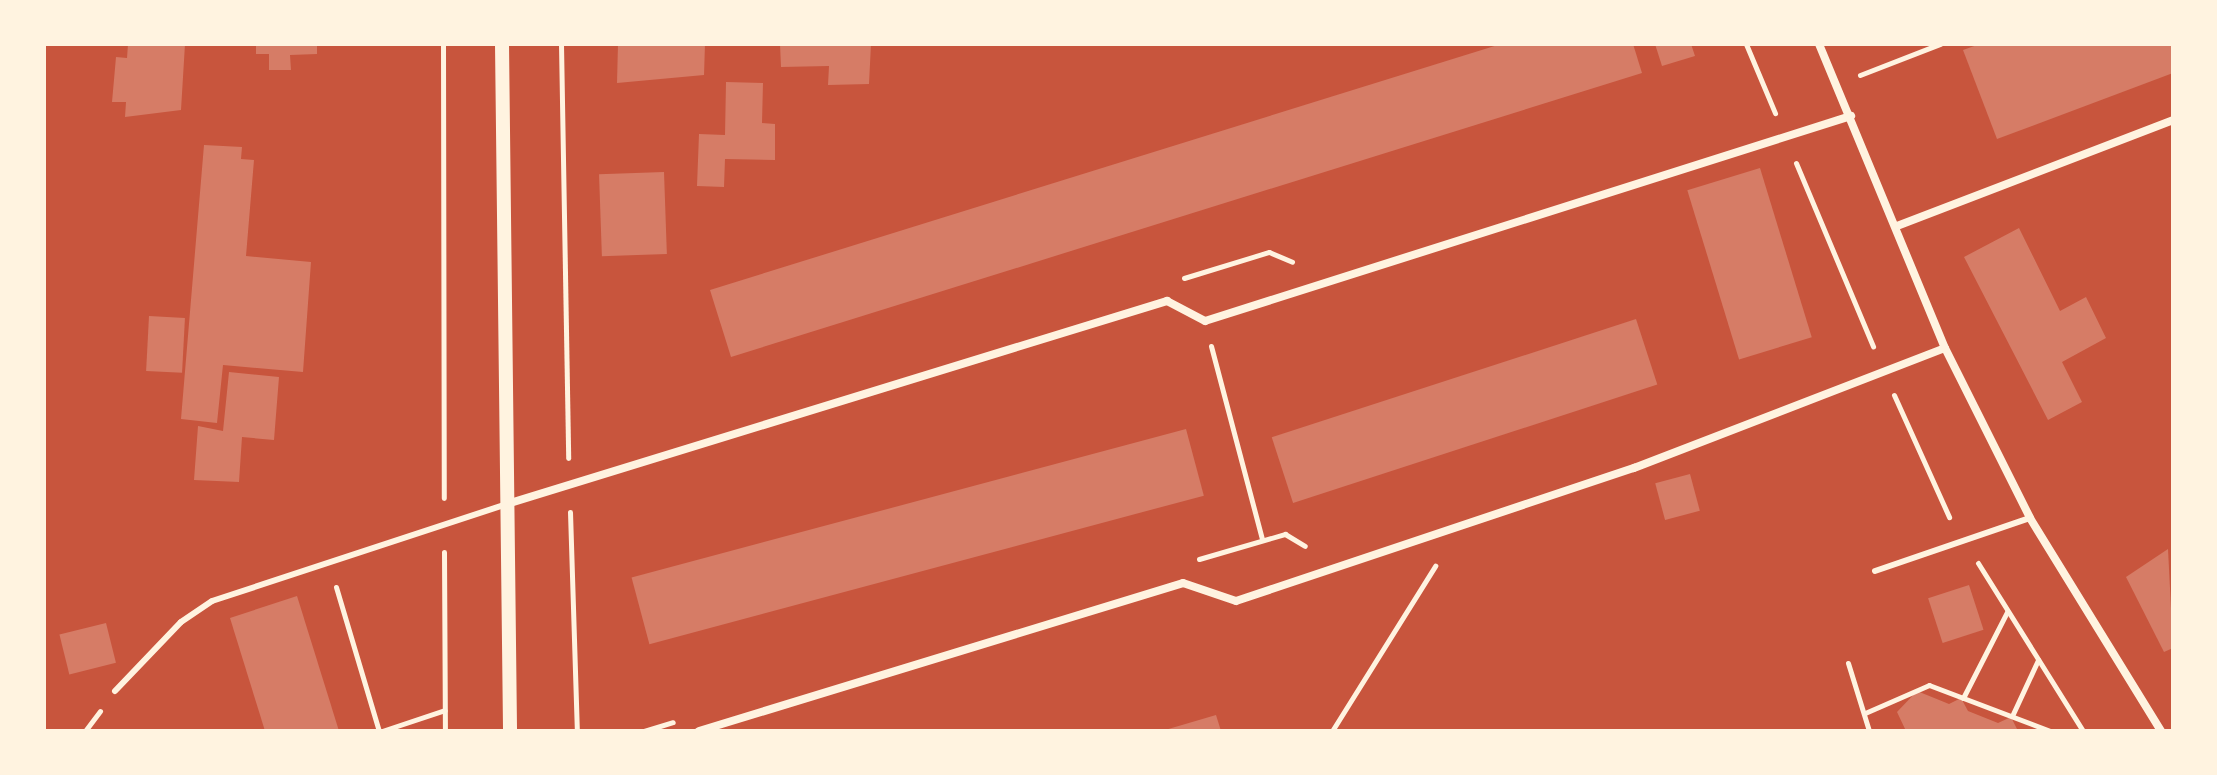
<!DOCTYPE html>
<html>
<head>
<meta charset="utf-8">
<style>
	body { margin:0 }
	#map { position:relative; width:2217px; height:775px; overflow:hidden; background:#c8553d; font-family:"Open Sans",sans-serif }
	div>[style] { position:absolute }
	.building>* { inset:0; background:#d67c66; transform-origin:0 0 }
	.path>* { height:5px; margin:-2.5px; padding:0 2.5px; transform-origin:2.5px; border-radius:2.5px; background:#fff3e0 }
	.service>* { height:6px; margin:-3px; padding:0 3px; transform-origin:3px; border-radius:3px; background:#fff3e0 }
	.minor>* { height:8px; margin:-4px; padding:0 4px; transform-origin:4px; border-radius:4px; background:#fff3e0 }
	.tertiary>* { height:14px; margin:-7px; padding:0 7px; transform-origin:7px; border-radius:7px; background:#fff3e0 }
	span { translate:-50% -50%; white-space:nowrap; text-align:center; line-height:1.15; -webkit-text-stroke:7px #fff3e0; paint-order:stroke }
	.frame { position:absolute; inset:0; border:46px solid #fff3e0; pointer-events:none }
</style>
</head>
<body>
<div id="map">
	<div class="building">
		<div style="clip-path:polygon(128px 44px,185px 44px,181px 110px,125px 117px,126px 102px,112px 102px,116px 57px,127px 58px)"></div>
		<div style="clip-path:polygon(256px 44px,317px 44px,317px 54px,290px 55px,291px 70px,269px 70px,269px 54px,256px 54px)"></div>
		<div style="clip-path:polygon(618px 44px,705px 44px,704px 75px,617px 83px)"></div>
		<div style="clip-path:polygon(780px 44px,871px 44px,869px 84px,828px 85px,829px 66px,781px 67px)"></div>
		<div style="clip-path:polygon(1501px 44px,1633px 44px,1642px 73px,731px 357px,710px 290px)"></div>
		<div style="clip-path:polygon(1655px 44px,1691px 44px,1695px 56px,1662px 66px)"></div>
		<div style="clip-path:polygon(1980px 44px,2173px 44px,2173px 73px,1997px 139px,1963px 50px)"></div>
		<div style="clip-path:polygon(726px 82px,763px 83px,762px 123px,775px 124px,775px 160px,725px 159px,724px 187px,697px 186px,699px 134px,725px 135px)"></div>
		<div style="clip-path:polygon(204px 145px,242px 147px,241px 159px,254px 160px,246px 256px,311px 262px,303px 372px,223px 365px,217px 423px,181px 419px)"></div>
		<div style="left:1760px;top:168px;width:177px;height:76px;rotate:73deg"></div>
		<div style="left:664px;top:172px;width:82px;height:65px;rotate:88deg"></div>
		<div style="clip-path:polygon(2019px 228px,2060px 311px,2086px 297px,2106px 338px,2062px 362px,2082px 402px,2048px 420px,1964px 257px)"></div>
		<div style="left:149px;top:316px;width:36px;height:55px;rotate:3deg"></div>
		<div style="left:1636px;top:319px;width:69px;height:383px;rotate:72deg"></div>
		<div style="clip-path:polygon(229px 372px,279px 377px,274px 440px,242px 437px,239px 482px,194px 480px,198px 426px,223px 431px)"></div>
		<div style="left:1186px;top:429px;width:69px;height:574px;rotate:75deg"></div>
		<div style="left:1690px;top:474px;width:38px;height:36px;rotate:75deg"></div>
		<div style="clip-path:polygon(2168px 549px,2173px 648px,2164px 652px,2126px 577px)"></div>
		<div style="left:1969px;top:585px;width:47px;height:43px;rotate:72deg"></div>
		<div style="clip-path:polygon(297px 596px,339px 731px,265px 731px,230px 618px)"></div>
		<div style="left:106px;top:623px;width:41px;height:48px;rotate:76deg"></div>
		<div style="clip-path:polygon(1917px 691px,1949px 704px,1961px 698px,1968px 711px,1998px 723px,2011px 717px,2018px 731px,1906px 731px,1897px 712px)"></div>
		<div style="clip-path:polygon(1216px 715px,1221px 731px,1165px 731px,1165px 730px)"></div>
	</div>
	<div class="path">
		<div style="left:443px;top:44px;width:454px;rotate:89.9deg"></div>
		<div style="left:561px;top:44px;width:414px;rotate:89deg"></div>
		<div style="left:1746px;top:44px;width:75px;rotate:67.2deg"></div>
		<div style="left:1860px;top:75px;width:86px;rotate:-21.2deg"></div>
		<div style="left:1796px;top:163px;width:199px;rotate:67.2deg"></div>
		<div style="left:1184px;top:278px;width:89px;rotate:-17deg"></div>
		<div style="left:1269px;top:252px;width:25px;rotate:23deg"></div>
		<div style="left:1211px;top:346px;width:200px;rotate:75.2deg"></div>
		<div style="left:1894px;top:395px;width:134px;rotate:65.7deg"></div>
		<div style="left:570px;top:512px;width:219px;rotate:88.2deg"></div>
		<div style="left:444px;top:552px;width:179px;rotate:89.7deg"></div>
		<div style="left:1199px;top:559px;width:90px;rotate:-16.2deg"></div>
		<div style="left:1285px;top:534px;width:23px;rotate:31deg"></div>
		<div style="left:1978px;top:563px;width:198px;rotate:58deg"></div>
		<div style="left:336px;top:587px;width:150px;rotate:73.4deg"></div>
		<div style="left:1848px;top:663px;width:71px;rotate:72.8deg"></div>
		<div style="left:1963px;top:698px;width:97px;rotate:-62.9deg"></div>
		<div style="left:1865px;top:713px;width:70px;rotate:-23.6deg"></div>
		<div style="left:1929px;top:685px;width:129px;rotate:20.8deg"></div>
		<div style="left:2012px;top:716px;width:62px;rotate:-65.1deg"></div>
		<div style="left:85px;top:731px;width:25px;rotate:-53deg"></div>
		<div style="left:382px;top:731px;width:66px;rotate:-18.4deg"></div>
		<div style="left:644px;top:731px;width:30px;rotate:-17deg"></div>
		<div style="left:1332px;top:731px;width:195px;rotate:-58deg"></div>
	</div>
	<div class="service">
		<div style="left:1875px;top:571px;width:164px;rotate:-18.9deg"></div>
		<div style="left:115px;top:691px;width:95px;rotate:-46.3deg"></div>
		<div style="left:181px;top:622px;width:37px;rotate:-34deg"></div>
		<div style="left:212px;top:601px;width:311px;rotate:-18.2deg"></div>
	</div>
	<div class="minor">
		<div style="left:1819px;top:44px;width:329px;rotate:67.5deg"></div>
		<div style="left:1945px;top:348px;width:190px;rotate:63.4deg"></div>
		<div style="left:2030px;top:518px;width:250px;rotate:58.4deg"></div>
		<div style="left:1897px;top:226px;width:296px;rotate:-21deg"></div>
		<div style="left:507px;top:504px;width:691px;rotate:-17.1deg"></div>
		<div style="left:1167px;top:301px;width:43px;rotate:27.8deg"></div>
		<div style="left:1205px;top:321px;width:678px;rotate:-17.61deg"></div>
		<div style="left:699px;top:731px;width:506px;rotate:-17deg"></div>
		<div style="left:1183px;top:583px;width:56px;rotate:18.8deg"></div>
		<div style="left:1236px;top:601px;width:420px;rotate:-18.5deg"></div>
		<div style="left:1634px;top:468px;width:333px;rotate:-21.1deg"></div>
	</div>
	<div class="tertiary">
		<div style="left:502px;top:44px;width:687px;rotate:89.33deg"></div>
	</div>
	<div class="frame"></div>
</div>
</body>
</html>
